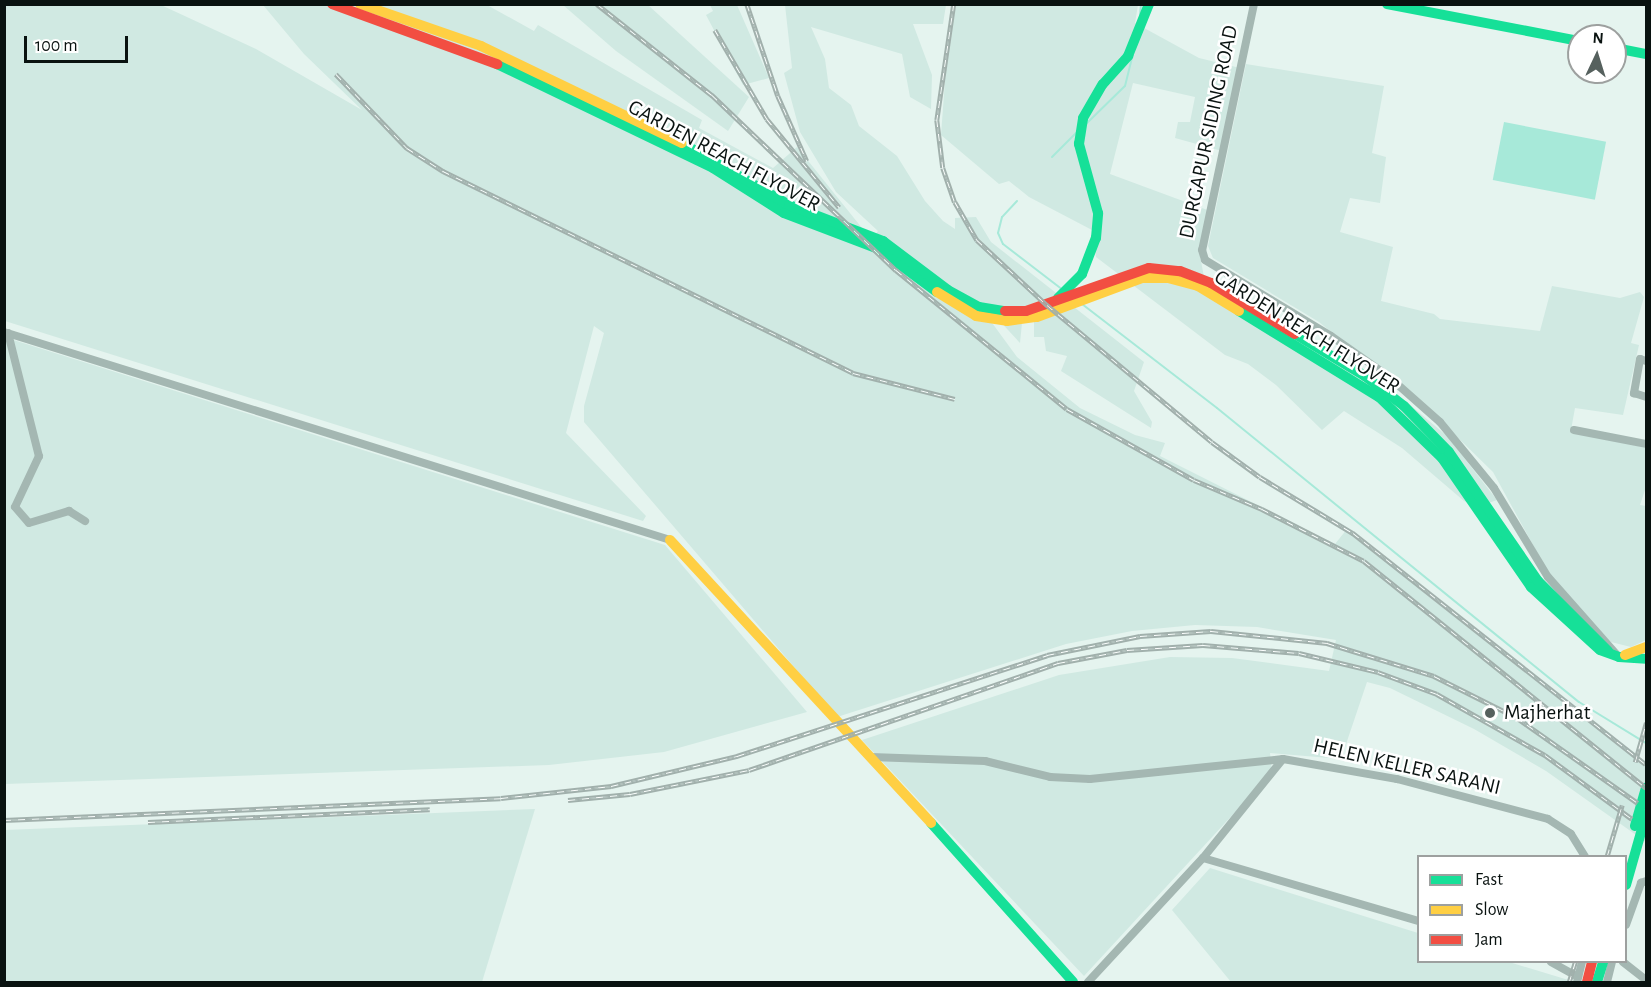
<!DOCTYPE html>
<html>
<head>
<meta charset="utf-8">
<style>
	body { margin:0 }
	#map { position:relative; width:1651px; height:987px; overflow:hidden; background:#e5f4ef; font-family:"Alegreya Sans",sans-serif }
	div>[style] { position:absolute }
	.built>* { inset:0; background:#d0e9e2 }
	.water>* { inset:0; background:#a7e9d9; transform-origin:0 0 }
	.stream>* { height:2px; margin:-1px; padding:0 1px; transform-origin:1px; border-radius:1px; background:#a7e9d9 }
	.street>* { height:8px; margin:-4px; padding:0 4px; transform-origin:4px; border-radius:4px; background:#a4b7b2 }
	.fast>* { height:10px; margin:-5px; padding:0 5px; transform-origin:5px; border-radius:5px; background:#16e098 }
	.slow>* { height:10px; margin:-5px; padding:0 5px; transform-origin:5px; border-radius:5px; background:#ffcf43 }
	.jam>* { height:10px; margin:-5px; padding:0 5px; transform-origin:5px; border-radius:5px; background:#f24e42 }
	.rail>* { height:4.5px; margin-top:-2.25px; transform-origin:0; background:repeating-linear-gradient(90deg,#fff 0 7px,#a1b0ac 0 14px); box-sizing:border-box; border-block:2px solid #a1b0ac }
	.dots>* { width:16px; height:16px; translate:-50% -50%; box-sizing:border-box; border:3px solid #fff; border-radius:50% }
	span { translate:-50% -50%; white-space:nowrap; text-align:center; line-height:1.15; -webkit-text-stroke:5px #fff; paint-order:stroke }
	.street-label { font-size:21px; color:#091210 }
	.poi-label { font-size:21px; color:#091210 }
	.left { translate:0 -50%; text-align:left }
	.frame { position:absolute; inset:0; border:6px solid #091210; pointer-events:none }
	.legend { position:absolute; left:1417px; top:855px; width:210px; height:108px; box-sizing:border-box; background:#fff; border:2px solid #9da09f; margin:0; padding:8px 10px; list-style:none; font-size:18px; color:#091210 }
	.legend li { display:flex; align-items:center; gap:12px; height:30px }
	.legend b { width:30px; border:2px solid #9da09f }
	.north { position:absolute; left:1567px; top:24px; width:60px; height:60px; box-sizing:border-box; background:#fff; border:2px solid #9da09f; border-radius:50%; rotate:4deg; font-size:16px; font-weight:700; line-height:24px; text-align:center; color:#091210 }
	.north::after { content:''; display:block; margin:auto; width:21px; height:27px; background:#56615e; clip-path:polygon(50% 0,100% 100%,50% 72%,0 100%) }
	.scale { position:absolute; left:24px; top:36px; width:104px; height:27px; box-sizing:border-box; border:3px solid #091210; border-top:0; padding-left:8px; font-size:18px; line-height:21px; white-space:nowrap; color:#091210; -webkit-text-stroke:4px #fff; paint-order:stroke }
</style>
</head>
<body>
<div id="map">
	<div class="built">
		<div style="clip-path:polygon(370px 4px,487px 5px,534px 31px,538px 25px,702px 120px,699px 128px,773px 168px,797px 147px,866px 233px,979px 305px,1017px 357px,1080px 408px,1135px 435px,1165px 443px,1160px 456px,1335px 544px,1347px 529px,1646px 763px,1646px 842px,1546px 771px,1474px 729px,1390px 688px,1367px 682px,1341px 759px,1270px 753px,1272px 772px,1084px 976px,862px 740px,1059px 675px,1170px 657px,1232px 658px,1329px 671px,1336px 640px,1257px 627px,1195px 625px,1132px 631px,1066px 644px,837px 717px,584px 422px,584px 406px,604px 333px,594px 326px,566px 433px,646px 516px,643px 521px,5px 321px,5px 5px,161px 5px,256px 49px,362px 110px,304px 54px,263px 5px,350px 5px,365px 10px)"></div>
		<div style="clip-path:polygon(563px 5px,648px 5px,749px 97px,728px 131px,616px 51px)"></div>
		<div style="clip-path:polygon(710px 5px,737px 5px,769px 78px,743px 85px,706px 15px,713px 11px)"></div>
		<div style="clip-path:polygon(785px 5px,946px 5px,943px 24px,913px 24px,932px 75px,931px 109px,910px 97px,902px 54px,811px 27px,825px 59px,829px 88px,851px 105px,859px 126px,897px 156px,925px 201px,943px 221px,955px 229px,955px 218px,976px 217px,991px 242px,1144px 362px,1134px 391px,1152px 422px,1151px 428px,1061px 371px,1067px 356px,1046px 351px,1044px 337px,1034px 337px,1034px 316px,1023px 313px,1020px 343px,983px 303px,945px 299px,873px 238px,878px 231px,836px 192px,800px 132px,784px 73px,792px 68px)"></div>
		<div style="clip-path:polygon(956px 5px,1138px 5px,1135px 23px,1199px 58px,1240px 68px,1222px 151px,1175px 138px,1178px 122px,1190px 122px,1195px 97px,1133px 83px,1110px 174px,1210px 211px,1199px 250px,1204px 277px,1397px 394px,1447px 436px,1497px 500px,1477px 507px,1464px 501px,1402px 448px,1344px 411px,1322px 430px,1276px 385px,1248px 364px,1225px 355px,1096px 257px,1092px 230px,1029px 197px,1009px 181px,999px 184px,941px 135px,948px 40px)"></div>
		<div style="clip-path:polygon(1246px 64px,1384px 86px,1372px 153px,1386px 157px,1380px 203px,1350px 198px,1340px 232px,1393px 247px,1381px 301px,1434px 314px,1440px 319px,1540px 331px,1552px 286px,1620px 298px,1640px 292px,1644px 297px,1631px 343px,1639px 345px,1623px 415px,1575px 408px,1571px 430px,1646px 448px,1646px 487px,1640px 505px,1646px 506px,1646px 640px,1631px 647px,1611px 642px,1556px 587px,1493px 472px,1450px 430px,1319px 322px,1213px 258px,1208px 246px)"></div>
		<div style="clip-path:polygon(4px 337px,665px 545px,807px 712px,664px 752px,549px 765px,5px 784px)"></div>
		<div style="clip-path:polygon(535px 809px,482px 982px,5px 982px,5px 830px)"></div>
		<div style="clip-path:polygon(1210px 868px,1418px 933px,1418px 962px,1509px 962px,1575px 982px,1231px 982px,1172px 910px)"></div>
	</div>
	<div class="water">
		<div style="left:1504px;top:122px;width:104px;height:59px;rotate:11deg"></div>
	</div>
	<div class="stream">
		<div style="left:1140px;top:14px;width:10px;rotate:-84deg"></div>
		<div style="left:1086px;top:124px;width:54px;rotate:-44.3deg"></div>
		<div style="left:1125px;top:86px;width:29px;rotate:-76deg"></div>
		<div style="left:1052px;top:157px;width:35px;rotate:-45deg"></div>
		<div style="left:1017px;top:201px;width:22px;rotate:133deg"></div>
		<div style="left:1002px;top:217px;width:16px;rotate:104deg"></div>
		<div style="left:998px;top:233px;width:12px;rotate:66deg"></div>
		<div style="left:1003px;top:244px;width:76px;rotate:37.5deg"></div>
		<div style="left:1082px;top:304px;width:170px;rotate:37.6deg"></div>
		<div style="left:1217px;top:408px;width:466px;rotate:39.1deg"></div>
		<div style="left:1579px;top:702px;width:79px;rotate:31.5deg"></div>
	</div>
	<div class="street">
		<div style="left:1254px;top:4px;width:251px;rotate:101.9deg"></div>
		<div style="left:1202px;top:250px;width:10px;rotate:73deg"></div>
		<div style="left:1205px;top:260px;width:147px;rotate:31.1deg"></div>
		<div style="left:1331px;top:336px;width:70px;rotate:35.1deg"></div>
		<div style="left:1388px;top:376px;width:69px;rotate:41.5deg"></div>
		<div style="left:1440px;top:422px;width:85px;rotate:50.7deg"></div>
		<div style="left:1494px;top:488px;width:104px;rotate:58.8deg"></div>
		<div style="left:1548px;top:577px;width:106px;rotate:48.5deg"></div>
		<div style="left:4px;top:332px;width:698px;rotate:17.34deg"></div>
		<div style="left:8px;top:333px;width:127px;rotate:75.9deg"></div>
		<div style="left:39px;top:456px;width:56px;rotate:115.2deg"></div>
		<div style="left:15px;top:507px;width:21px;rotate:49deg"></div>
		<div style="left:29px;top:523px;width:42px;rotate:-16.7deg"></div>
		<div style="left:69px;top:511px;width:19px;rotate:32deg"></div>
		<div style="left:1646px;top:361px;width:6px;rotate:-162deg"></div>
		<div style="left:1640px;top:359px;width:35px;rotate:100deg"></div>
		<div style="left:1634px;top:393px;width:13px;rotate:18deg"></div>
		<div style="left:1574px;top:430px;width:73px;rotate:11deg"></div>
		<div style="left:871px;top:757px;width:114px;rotate:2deg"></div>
		<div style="left:985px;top:761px;width:67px;rotate:13.8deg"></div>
		<div style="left:1050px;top:777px;width:40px;rotate:2.9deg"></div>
		<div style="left:1090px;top:779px;width:194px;rotate:-5.9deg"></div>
		<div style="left:1203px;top:858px;width:224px;rotate:16.3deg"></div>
		<div style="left:1626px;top:925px;width:45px;rotate:-70.3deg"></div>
		<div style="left:1641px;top:883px;width:5px;rotate:-22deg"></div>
		<div style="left:1551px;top:962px;width:31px;rotate:29deg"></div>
		<div style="left:1623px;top:962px;width:29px;rotate:38deg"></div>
		<div style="left:1088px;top:982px;width:169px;rotate:-47.2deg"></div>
		<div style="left:1203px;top:858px;width:127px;rotate:-51.1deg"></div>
		<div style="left:1283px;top:759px;width:116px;rotate:10deg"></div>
		<div style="left:1397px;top:779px;width:156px;rotate:14.8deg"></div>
		<div style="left:1548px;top:819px;width:27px;rotate:33deg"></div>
		<div style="left:1571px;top:834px;width:26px;rotate:58deg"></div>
		<div style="left:1577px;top:982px;width:21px;rotate:-76deg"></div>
		<div style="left:1607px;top:982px;width:21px;rotate:-76deg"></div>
	</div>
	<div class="fast">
		<div style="left:1387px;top:4px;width:196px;rotate:10.9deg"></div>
		<div style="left:1615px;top:48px;width:32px;rotate:11deg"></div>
		<div style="left:497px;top:64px;width:240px;rotate:25.7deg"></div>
		<div style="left:713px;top:168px;width:84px;rotate:32.4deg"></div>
		<div style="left:784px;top:213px;width:102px;rotate:20.8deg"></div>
		<div style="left:879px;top:249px;width:72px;rotate:36.6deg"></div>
		<div style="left:682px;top:143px;width:124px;rotate:30.1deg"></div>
		<div style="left:789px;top:205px;width:101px;rotate:21deg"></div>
		<div style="left:883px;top:241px;width:81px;rotate:37deg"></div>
		<div style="left:948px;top:290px;width:35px;rotate:29deg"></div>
		<div style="left:979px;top:307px;width:26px;rotate:9deg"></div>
		<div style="left:1058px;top:298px;width:34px;rotate:-45deg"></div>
		<div style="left:1082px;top:274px;width:39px;rotate:-69deg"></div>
		<div style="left:1096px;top:238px;width:25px;rotate:-85deg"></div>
		<div style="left:1098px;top:213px;width:72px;rotate:-105.4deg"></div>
		<div style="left:1079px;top:144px;width:26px;rotate:-81deg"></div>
		<div style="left:1083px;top:118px;width:39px;rotate:-60deg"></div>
		<div style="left:1103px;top:84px;width:38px;rotate:-48deg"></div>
		<div style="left:1128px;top:56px;width:56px;rotate:-68deg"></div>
		<div style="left:1239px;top:311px;width:164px;rotate:31.6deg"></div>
		<div style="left:1379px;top:397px;width:88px;rotate:44.1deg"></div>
		<div style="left:1442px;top:458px;width:157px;rotate:55.4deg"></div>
		<div style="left:1531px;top:587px;width:93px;rotate:42.4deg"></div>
		<div style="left:1600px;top:650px;width:20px;rotate:20deg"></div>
		<div style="left:1619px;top:657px;width:27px;rotate:4deg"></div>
		<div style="left:1295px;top:334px;width:82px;rotate:31deg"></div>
		<div style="left:1365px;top:376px;width:49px;rotate:37.6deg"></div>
		<div style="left:1404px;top:406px;width:64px;rotate:45.6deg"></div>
		<div style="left:1449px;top:452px;width:157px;rotate:55.4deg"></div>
		<div style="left:1538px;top:581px;width:99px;rotate:45deg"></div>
		<div style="left:931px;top:823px;width:213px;rotate:48.2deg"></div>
		<div style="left:1635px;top:826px;width:40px;rotate:-74deg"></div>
		<div style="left:1626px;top:885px;width:73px;rotate:-74.1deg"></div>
		<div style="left:1597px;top:982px;width:21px;rotate:-73deg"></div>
	</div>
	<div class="slow">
		<div style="left:360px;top:4px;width:128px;rotate:19.1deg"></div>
		<div style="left:481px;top:46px;width:223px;rotate:25.8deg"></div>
		<div style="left:937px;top:292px;width:46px;rotate:31.6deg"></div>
		<div style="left:976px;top:316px;width:31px;rotate:9deg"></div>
		<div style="left:1007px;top:321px;width:30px;rotate:-8deg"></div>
		<div style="left:1037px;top:317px;width:112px;rotate:-20.4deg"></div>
		<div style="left:1142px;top:278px;width:26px"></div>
		<div style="left:1168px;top:278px;width:31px;rotate:15deg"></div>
		<div style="left:1198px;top:286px;width:48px;rotate:31.4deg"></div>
		<div style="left:670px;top:540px;width:385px;rotate:47.3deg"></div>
		<div style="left:1625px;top:655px;width:22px;rotate:-21deg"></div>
	</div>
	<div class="jam">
		<div style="left:332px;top:4px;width:176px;rotate:20deg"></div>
		<div style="left:1005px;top:311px;width:21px"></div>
		<div style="left:1026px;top:311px;width:130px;rotate:-19.3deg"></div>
		<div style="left:1149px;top:268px;width:31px;rotate:6deg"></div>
		<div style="left:1180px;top:271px;width:33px;rotate:21deg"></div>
		<div style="left:1211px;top:283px;width:98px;rotate:31.3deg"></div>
		<div style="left:1587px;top:982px;width:21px;rotate:-76deg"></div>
	</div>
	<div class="rail">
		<div style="left:597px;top:4px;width:147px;rotate:38.4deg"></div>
		<div style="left:712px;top:95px;width:254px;rotate:43.6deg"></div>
		<div style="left:896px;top:270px;width:220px;rotate:39.1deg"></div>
		<div style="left:1067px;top:409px;width:145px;rotate:29.2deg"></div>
		<div style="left:1194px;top:480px;width:74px;rotate:23.1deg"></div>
		<div style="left:1262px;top:509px;width:114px;rotate:27deg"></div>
		<div style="left:1364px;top:561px;width:362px;rotate:38.8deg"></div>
		<div style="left:747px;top:4px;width:97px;rotate:71.4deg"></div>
		<div style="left:778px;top:96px;width:71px;rotate:66deg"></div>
		<div style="left:954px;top:4px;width:117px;rotate:98.3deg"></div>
		<div style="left:937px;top:120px;width:48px;rotate:82.9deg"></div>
		<div style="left:943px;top:168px;width:36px;rotate:71deg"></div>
		<div style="left:955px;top:202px;width:44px;rotate:59.9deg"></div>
		<div style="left:977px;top:240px;width:96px;rotate:42.9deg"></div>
		<div style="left:1047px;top:305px;width:214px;rotate:39.7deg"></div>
		<div style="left:1212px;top:442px;width:59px;rotate:36.1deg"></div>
		<div style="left:1260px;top:477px;width:109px;rotate:31.1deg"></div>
		<div style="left:1353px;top:533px;width:373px;rotate:38.3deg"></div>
		<div style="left:715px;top:30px;width:103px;rotate:59.7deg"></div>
		<div style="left:767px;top:119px;width:114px;rotate:50.7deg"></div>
		<div style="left:336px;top:74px;width:103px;rotate:46.2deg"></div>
		<div style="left:407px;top:148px;width:43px;rotate:32.6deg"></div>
		<div style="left:443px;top:171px;width:457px;rotate:26.2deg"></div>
		<div style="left:853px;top:373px;width:105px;rotate:14.3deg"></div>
		<div style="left:1635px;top:762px;width:41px;rotate:-74.2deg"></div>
		<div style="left:568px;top:800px;width:62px;rotate:-5.5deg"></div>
		<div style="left:630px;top:794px;width:121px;rotate:-11.4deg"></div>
		<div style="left:749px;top:770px;width:327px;rotate:-19.1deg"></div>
		<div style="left:1058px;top:663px;width:70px;rotate:-10.7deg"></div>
		<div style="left:1127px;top:650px;width:76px;rotate:-3.8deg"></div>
		<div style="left:1203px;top:645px;width:96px;rotate:4.8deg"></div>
		<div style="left:1299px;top:653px;width:81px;rotate:13.5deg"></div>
		<div style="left:1378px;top:672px;width:63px;rotate:20.4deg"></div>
		<div style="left:1437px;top:694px;width:124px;rotate:29.5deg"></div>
		<div style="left:1545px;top:755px;width:108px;rotate:36.3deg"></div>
		<div style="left:4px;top:820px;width:497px;rotate:-2.5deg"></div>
		<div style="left:501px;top:798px;width:111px;rotate:-6.2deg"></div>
		<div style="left:611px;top:786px;width:130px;rotate:-13.4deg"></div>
		<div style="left:737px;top:756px;width:326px;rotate:-18deg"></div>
		<div style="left:1047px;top:655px;width:95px;rotate:-11.5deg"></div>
		<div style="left:1140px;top:636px;width:71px;rotate:-4deg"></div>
		<div style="left:1211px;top:631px;width:117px;rotate:5.9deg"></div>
		<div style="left:1327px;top:643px;width:112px;rotate:17.1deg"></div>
		<div style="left:1434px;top:676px;width:92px;rotate:26.6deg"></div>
		<div style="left:1516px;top:717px;width:149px;rotate:35.2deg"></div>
		<div style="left:148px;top:822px;width:282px;rotate:-2.6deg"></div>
		<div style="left:1607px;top:856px;width:53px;rotate:-73.6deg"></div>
		<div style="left:1569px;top:982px;width:21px;rotate:-73deg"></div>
	</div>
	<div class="dots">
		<div style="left:1490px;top:713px;background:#56615e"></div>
	</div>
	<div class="street-label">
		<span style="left:1209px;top:132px;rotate:-78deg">DURGAPUR SIDING ROAD</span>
		<span style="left:724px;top:156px;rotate:28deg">GARDEN REACH FLYOVER</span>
		<span style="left:1307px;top:332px;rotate:32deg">GARDEN REACH FLYOVER</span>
		<span style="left:1407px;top:767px;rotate:13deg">HELEN KELLER SARANI</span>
	</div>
	<div class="poi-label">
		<span class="left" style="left:1504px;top:713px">Majherhat</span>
	</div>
	<div class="frame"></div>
	<ul class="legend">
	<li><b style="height:8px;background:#16e098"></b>Fast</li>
	<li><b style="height:8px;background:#ffcf43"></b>Slow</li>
	<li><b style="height:8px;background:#f24e42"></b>Jam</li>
	</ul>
	<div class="north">N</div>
	<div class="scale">100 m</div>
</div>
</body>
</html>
